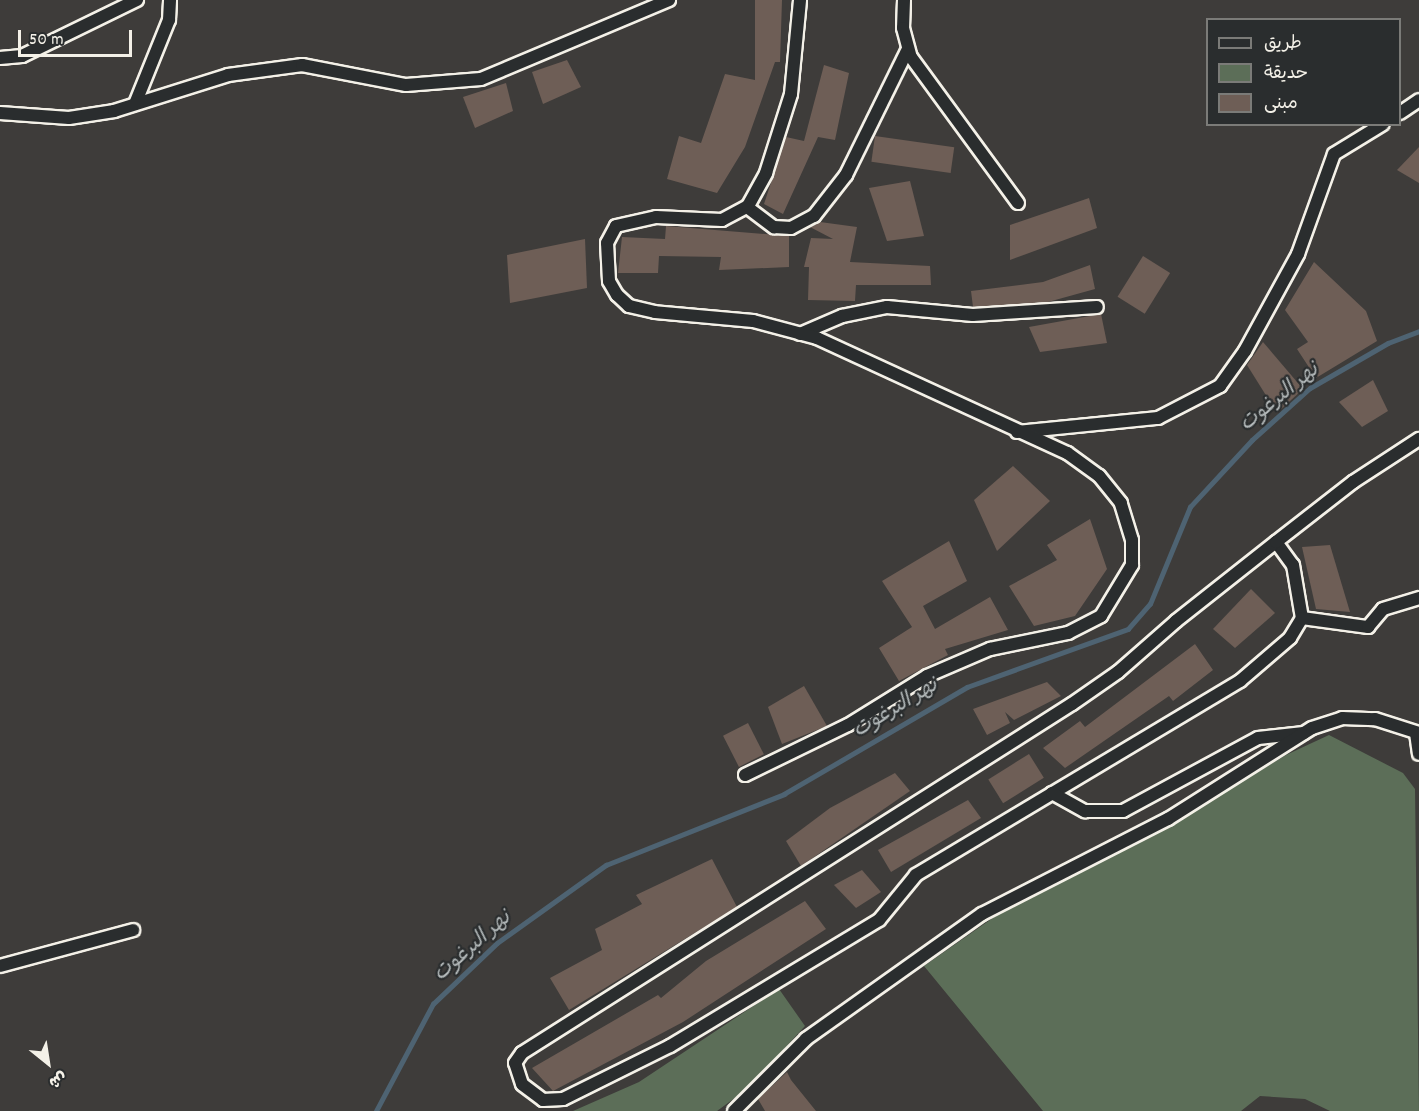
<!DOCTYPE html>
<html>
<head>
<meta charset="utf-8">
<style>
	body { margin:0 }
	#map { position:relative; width:1419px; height:1111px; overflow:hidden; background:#3e3c3a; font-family:Dekko,"Playpen Sans Arabic",sans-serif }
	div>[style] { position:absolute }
	.green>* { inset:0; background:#5c6e58 }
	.stream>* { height:4.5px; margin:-2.25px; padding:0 2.25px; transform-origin:2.25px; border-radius:2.25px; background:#4e6372 }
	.building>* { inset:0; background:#6e5e56; transform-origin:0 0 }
	.roads { filter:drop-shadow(2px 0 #f4f1e8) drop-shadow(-2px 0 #f4f1e8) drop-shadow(0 2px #f4f1e8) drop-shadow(0 -2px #f4f1e8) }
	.minor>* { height:12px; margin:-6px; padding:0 6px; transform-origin:6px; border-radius:6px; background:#2a2d2e }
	span { translate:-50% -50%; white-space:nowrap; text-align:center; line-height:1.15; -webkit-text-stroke:4.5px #2a2d2e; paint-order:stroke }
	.water-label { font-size:21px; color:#b2b8b9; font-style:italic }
	.legend { position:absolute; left:1206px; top:18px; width:195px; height:108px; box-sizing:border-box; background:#2a2d2e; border:2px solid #7b7b78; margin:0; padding:8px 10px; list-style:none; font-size:18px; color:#f4f1e8 }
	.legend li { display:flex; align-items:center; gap:12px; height:30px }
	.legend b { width:30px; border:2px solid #7b7b78 }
	.north { position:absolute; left:18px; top:1033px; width:60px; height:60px; -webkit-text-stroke:4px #2a2d2e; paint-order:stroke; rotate:150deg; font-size:16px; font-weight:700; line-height:24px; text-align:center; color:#f4f1e8 }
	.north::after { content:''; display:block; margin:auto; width:21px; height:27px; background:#f4f1e8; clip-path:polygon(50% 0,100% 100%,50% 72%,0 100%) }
	.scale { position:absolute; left:18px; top:30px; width:114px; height:27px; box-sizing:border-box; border:3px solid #f4f1e8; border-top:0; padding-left:8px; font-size:18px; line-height:21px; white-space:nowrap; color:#f4f1e8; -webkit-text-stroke:4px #2a2d2e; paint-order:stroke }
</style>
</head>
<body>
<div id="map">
	<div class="green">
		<div style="clip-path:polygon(1329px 735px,1403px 773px,1415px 789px,1419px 1111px,1330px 1111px,1305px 1099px,1260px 1096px,1241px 1111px,1043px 1111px,924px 966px,1010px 906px,1160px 831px,1286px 755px)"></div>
		<div style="clip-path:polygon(779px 989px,805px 1026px,747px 1089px,717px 1111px,573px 1111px,639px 1082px)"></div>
	</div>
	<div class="stream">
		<div style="left:376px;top:1111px;width:121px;rotate:-62deg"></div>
		<div style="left:433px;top:1004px;width:88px;rotate:-43.6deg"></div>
		<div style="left:497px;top:943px;width:134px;rotate:-35.6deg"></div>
		<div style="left:606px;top:865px;width:192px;rotate:-21.7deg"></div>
		<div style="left:784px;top:794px;width:212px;rotate:-30.3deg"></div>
		<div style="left:967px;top:687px;width:171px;rotate:-19.8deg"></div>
		<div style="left:1128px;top:629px;width:33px;rotate:-49deg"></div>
		<div style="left:1150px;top:604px;width:105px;rotate:-67.6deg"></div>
		<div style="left:1190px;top:507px;width:91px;rotate:-47.2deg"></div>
		<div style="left:1252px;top:440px;width:78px;rotate:-41.9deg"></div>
		<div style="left:1310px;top:388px;width:90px;rotate:-30deg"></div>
		<div style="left:1388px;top:343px;width:33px;rotate:-21deg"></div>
	</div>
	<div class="building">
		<div style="clip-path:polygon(755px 0,782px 0,780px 62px,775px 62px,745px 147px,717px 193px,667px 179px,679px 136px,701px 143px,725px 74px,755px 80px)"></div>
		<div style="clip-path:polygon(567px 60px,581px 87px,543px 104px,532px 72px)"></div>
		<div style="clip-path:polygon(824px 65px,849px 73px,835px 140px,818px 137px,783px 214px,764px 204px,786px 137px,804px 141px)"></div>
		<div style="clip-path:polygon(506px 83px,513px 111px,475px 128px,463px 97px)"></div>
		<div style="left:875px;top:136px;width:80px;height:26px;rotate:8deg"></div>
		<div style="clip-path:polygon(1419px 147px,1419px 183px,1397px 170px)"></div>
		<div style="clip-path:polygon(910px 181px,924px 236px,887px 241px,869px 188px)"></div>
		<div style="clip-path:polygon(1089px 198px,1097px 228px,1010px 260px,1010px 225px)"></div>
		<div style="clip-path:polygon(820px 222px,857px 227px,850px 262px,930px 266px,931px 285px,856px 285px,855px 301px,808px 300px,809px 267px,804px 267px,811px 238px,833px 239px,810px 227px)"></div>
		<div style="clip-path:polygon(666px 226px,789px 236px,789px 267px,719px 270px,721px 257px,659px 256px,658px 273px,618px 273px,622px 237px,665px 239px)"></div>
		<div style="clip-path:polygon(585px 239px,587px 288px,510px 303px,507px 255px)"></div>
		<div style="left:1143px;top:256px;width:32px;height:48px;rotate:32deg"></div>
		<div style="clip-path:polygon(1314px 262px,1366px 311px,1377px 341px,1316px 378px,1297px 349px,1308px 342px,1285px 310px)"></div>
		<div style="clip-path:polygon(1090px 265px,1095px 289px,1048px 302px,973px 307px,971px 291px,1043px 282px)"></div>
		<div style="clip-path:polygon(1101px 314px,1107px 343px,1040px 352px,1029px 327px)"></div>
		<div style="clip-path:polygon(1263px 342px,1303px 389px,1277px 413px,1247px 365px)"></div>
		<div style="clip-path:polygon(1373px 380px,1388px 411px,1362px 427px,1339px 402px)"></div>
		<div style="clip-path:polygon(1013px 466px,1050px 501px,997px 551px,974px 500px)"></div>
		<div style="clip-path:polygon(1090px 519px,1107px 569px,1075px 616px,1034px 626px,1009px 586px,1057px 560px,1047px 545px)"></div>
		<div style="clip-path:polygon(949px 541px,967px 581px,923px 606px,935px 629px,990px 597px,1008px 630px,945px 649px,948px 655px,899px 681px,879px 648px,912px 627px,882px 581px)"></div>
		<div style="clip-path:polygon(1330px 545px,1350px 612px,1316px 609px,1302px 547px)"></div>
		<div style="clip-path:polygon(1251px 589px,1275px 613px,1235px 648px,1213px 629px)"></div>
		<div style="clip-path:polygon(1195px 644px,1213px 670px,1173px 701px,1169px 696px,1065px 768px,1043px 748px,1080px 721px,1085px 727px)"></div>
		<div style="clip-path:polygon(1047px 682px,1061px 696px,1014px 720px,1005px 712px,1010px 723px,987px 735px,973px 709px)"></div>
		<div style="clip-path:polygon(804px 686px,827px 726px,782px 744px,768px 707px)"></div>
		<div style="left:748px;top:723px;width:35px;height:28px;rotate:63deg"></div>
		<div style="left:1029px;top:754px;width:28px;height:48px;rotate:58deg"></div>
		<div style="clip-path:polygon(895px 773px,910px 791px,801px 866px,786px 841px,830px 808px)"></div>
		<div style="clip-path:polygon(968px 800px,981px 818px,891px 872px,878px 850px)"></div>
		<div style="clip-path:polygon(712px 859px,737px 907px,569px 1010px,550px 978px,602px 950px,595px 929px,642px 904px,636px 895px)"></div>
		<div style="clip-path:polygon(862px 870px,881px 892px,856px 908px,834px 885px)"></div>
		<div style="clip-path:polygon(805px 901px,826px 929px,683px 1022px,553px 1091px,532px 1068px,658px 995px,661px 998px,706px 961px)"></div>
		<div style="clip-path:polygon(787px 1072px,791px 1080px,816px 1111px,765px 1111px,758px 1099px)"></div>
	</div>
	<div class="roads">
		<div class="minor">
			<div style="left:904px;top:0;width:28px;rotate:92deg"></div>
			<div style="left:903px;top:28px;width:30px;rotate:75deg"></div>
			<div style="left:911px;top:57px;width:181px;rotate:53.8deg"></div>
			<div style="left:0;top:58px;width:22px;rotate:-5deg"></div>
			<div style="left:22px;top:56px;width:128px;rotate:-26deg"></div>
			<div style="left:135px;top:104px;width:91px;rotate:-68deg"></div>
			<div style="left:169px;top:20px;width:20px;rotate:-87deg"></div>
			<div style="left:0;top:113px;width:69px;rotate:4.1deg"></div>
			<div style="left:69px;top:118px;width:46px;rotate:-8.8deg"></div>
			<div style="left:114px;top:111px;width:120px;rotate:-17.5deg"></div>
			<div style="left:228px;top:75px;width:75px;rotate:-7.7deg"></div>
			<div style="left:302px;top:65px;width:106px;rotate:10.9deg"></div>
			<div style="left:406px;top:85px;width:75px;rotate:-4.6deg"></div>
			<div style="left:481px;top:79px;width:204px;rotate:-22.8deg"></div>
			<div style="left:1400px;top:113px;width:23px;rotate:-34deg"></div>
			<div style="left:747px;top:207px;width:34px;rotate:37deg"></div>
			<div style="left:774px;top:227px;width:17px;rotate:3deg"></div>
			<div style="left:791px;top:228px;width:26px;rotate:-28deg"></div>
			<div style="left:814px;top:216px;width:52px;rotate:-52deg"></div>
			<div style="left:846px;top:175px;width:140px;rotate:-63.8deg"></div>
			<div style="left:800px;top:334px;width:46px;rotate:-23.2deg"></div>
			<div style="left:842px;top:316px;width:46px;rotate:-11.3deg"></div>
			<div style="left:887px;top:307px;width:86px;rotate:5.3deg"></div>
			<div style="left:973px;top:315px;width:124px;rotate:-3.7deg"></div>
			<div style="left:1017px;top:432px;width:142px;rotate:-5.7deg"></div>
			<div style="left:1158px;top:418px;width:70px;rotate:-27.3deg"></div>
			<div style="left:1220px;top:386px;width:43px;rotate:-54.5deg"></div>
			<div style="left:1245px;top:351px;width:111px;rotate:-61.3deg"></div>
			<div style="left:1298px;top:254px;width:106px;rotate:-70.2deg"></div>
			<div style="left:1334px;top:154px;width:57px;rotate:-31.5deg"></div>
			<div style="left:1276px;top:542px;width:29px;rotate:54deg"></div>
			<div style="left:1293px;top:565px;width:54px;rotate:80.4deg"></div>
			<div style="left:1302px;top:618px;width:23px;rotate:121deg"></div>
			<div style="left:1290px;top:638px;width:66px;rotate:139.3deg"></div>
			<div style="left:1240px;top:681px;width:378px;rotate:149.1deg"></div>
			<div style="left:916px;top:875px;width:58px;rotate:129.4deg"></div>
			<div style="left:879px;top:920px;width:244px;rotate:148.9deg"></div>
			<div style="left:670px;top:1046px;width:119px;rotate:153.6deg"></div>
			<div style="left:563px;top:1099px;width:20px;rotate:177deg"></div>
			<div style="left:543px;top:1100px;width:26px;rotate:-143deg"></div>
			<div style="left:522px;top:1084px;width:22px;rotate:-108deg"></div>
			<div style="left:515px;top:1063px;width:12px;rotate:-55deg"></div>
			<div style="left:522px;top:1053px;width:651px;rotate:-32.4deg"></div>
			<div style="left:1072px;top:704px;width:56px;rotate:-34.8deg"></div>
			<div style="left:1118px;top:672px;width:77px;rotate:-41.3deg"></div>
			<div style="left:1176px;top:621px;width:127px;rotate:-38.3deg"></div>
			<div style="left:1276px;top:542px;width:98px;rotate:-37.9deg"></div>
			<div style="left:1353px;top:482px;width:79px;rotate:-33.1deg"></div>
			<div style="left:1302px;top:618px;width:67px;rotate:7.8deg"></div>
			<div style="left:1368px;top:627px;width:23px;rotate:-50deg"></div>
			<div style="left:1383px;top:609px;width:38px;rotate:-17deg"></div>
			<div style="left:1416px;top:733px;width:21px;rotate:82deg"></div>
			<div style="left:745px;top:775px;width:114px;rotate:-25.9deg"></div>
			<div style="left:848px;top:725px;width:93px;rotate:-31.8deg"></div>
			<div style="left:927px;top:676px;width:69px;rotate:-23.2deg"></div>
			<div style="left:990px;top:649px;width:80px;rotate:-11.6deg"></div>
			<div style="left:1068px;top:633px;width:37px;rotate:-27deg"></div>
			<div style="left:1101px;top:616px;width:60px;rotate:-58.7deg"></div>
			<div style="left:1132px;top:565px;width:25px;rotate:-90deg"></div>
			<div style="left:1132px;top:540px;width:39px;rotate:-107deg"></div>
			<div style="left:1121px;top:503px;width:35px;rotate:-129deg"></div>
			<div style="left:1099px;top:476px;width:39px;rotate:-144deg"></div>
			<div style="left:1067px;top:453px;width:275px;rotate:-155.3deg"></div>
			<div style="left:817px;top:338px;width:66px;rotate:-165.1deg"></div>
			<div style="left:753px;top:321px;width:98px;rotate:-174.8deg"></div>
			<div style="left:655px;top:312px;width:27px;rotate:-167deg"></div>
			<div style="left:629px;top:306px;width:16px;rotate:-137deg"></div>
			<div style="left:617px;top:295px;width:16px;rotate:-120deg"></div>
			<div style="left:609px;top:281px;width:38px;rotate:-93deg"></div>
			<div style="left:607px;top:243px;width:19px;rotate:-62deg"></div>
			<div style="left:616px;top:226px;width:41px;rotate:-12.7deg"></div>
			<div style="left:656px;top:217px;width:66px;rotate:2.6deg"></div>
			<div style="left:722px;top:220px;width:30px;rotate:-28deg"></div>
			<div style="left:748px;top:206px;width:38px;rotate:-61deg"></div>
			<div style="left:766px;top:173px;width:83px;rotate:-72.4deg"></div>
			<div style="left:791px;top:94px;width:94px;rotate:-84.5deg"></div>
			<div style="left:1052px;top:793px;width:38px;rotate:29deg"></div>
			<div style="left:1085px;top:811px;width:38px"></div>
			<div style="left:1123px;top:811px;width:153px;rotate:-28.4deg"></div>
			<div style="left:1258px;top:738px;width:46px;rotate:-6.2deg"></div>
			<div style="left:0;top:966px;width:138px;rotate:-15.1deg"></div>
			<div style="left:734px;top:1111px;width:102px;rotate:-45deg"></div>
			<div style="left:806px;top:1039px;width:216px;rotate:-35.4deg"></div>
			<div style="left:982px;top:914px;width:209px;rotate:-27.1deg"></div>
			<div style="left:1168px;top:819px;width:170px;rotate:-32.3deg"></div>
			<div style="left:1312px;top:728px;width:32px;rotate:-18deg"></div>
			<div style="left:1342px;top:718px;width:33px;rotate:2deg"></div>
			<div style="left:1375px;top:719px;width:46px;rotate:17.7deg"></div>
		</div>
	</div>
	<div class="water-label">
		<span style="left:1280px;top:398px;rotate:-39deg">نهر البرغوت</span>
		<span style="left:896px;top:709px;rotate:-31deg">نهر البرغوت</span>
		<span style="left:473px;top:947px;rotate:-41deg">نهر البرغوت</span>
	</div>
	<ul class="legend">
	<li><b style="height:8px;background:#2a2d2e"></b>طريق</li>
	<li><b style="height:16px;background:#5c6e58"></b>حديقة</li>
	<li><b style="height:16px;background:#6e5e56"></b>مبنى</li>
	</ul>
	<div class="north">ش</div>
	<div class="scale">50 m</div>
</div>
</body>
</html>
